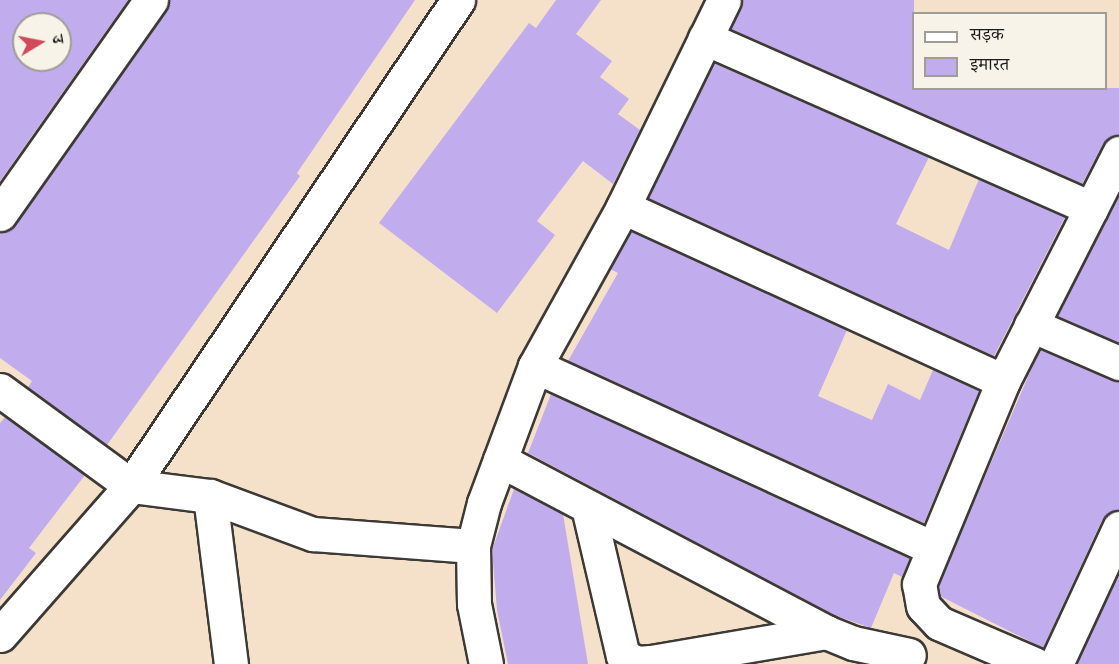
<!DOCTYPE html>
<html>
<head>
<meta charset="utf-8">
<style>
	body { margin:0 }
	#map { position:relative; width:1119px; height:664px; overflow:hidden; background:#f5e1c9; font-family:"IM FELL Great Primer","Noto Serif Devanagari",serif }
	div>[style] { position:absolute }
	.building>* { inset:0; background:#c1aced }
	.roads { filter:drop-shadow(2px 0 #3d3a36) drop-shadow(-2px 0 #3d3a36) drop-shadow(0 2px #3d3a36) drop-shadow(0 -2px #3d3a36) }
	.minor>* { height:33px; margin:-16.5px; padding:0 16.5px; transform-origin:16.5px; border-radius:16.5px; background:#fff }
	span { translate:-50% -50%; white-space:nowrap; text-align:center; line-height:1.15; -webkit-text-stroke:6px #f7f3e8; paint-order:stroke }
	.legend { position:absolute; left:912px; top:12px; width:195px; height:78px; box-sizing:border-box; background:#f7f3e8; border:2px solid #9f9d96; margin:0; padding:8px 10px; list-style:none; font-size:18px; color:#1c1c1c }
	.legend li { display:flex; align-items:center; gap:12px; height:30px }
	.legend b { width:30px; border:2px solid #9f9d96 }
	.north { position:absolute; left:12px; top:12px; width:60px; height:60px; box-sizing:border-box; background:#f7f3e8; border:2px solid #9f9d96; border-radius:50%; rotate:80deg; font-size:16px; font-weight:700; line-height:24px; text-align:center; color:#1c1c1c }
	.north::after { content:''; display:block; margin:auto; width:21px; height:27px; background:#d1495b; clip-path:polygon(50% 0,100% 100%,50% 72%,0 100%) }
</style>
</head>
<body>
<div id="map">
	<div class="building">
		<div style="clip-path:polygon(evenodd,0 0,128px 0,0 181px,0 0,24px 24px,60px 24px,60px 60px,24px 60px,24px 24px)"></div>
		<div style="clip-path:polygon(169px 0,415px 0,297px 173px,300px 176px,107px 445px,28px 387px,32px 381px,0 358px,0 232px,15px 225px,166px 11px)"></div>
		<div style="clip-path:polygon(556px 0,601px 0,576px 34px,612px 61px,600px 77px,629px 99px,618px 114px,640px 130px,613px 184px,583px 161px,537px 221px,555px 235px,497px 313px,379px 223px,529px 23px,536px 28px)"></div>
		<div style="clip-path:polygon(743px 0,914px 0,914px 88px,1119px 88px,1119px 134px,1103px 144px,1082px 184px,731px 29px)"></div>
		<div style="clip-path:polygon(714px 63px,929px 157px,896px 224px,949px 250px,979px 179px,1065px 217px,994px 356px,648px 198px)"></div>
		<div style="clip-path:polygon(1119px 194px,1119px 343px,1057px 316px)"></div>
		<div style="clip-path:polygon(631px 231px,847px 330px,818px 396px,872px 420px,888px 384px,920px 400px,933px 370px,979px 391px,924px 523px,568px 361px,618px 273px,610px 269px)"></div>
		<div style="clip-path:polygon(1040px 349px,1119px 381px,1119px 510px,1102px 520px,1043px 648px,940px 596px,938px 586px)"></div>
		<div style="clip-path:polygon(551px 394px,910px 558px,902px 577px,894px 573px,871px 628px,834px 615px,528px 453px)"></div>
		<div style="clip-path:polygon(5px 417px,85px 475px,29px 548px,36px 553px,0 600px,0 423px)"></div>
		<div style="clip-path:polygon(514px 489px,563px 514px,588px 664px,508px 664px,497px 610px,492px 550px)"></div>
		<div style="clip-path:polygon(1119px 573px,1119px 664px,1077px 664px)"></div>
	</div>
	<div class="roads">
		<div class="minor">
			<div style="left:705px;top:38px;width:422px;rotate:23.8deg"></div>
			<div style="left:623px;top:207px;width:418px;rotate:24.6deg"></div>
			<div style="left:0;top:214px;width:262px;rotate:-54.8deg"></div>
			<div style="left:1031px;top:325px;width:96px;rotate:23.4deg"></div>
			<div style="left:535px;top:366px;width:438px;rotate:24.6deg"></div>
			<div style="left:0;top:390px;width:162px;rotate:36.2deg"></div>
			<div style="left:131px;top:486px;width:80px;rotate:7.2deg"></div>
			<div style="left:210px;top:496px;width:110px;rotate:20.3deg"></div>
			<div style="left:313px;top:534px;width:160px;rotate:4.3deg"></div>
			<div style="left:500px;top:460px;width:369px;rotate:27.8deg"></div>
			<div style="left:826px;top:632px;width:29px;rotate:22deg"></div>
			<div style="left:853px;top:643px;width:57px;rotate:12.1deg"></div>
			<div style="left:210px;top:496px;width:169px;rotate:82.9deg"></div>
			<div style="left:588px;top:507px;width:153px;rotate:76.8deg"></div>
			<div style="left:623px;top:656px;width:16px;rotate:27deg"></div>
			<div style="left:637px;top:663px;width:14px;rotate:-4deg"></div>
			<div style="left:651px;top:662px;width:178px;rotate:-9.7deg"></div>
			<div style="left:0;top:635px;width:198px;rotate:-48.7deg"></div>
			<div style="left:131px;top:486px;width:586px;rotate:-56.07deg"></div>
			<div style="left:486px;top:664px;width:61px;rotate:-101.3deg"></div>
			<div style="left:474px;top:604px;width:58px;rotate:-91deg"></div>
			<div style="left:473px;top:546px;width:44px;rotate:-75.7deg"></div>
			<div style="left:484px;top:503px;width:146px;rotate:-69.6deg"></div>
			<div style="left:535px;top:366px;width:182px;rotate:-61deg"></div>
			<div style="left:623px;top:207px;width:230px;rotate:-64deg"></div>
			<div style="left:1034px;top:664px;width:103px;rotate:-156.7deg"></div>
			<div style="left:939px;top:623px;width:23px;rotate:-133deg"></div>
			<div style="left:923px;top:606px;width:22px;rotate:-100deg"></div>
			<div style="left:919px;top:584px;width:220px;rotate:-67.5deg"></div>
			<div style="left:1003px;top:381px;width:256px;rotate:-63deg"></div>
			<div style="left:1056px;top:664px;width:150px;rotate:-65.1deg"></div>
		</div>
	</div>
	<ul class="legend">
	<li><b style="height:8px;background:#fff"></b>सड़क</li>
	<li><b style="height:16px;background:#c1aced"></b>इमारत</li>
	</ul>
	<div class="north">उ</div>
</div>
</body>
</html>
